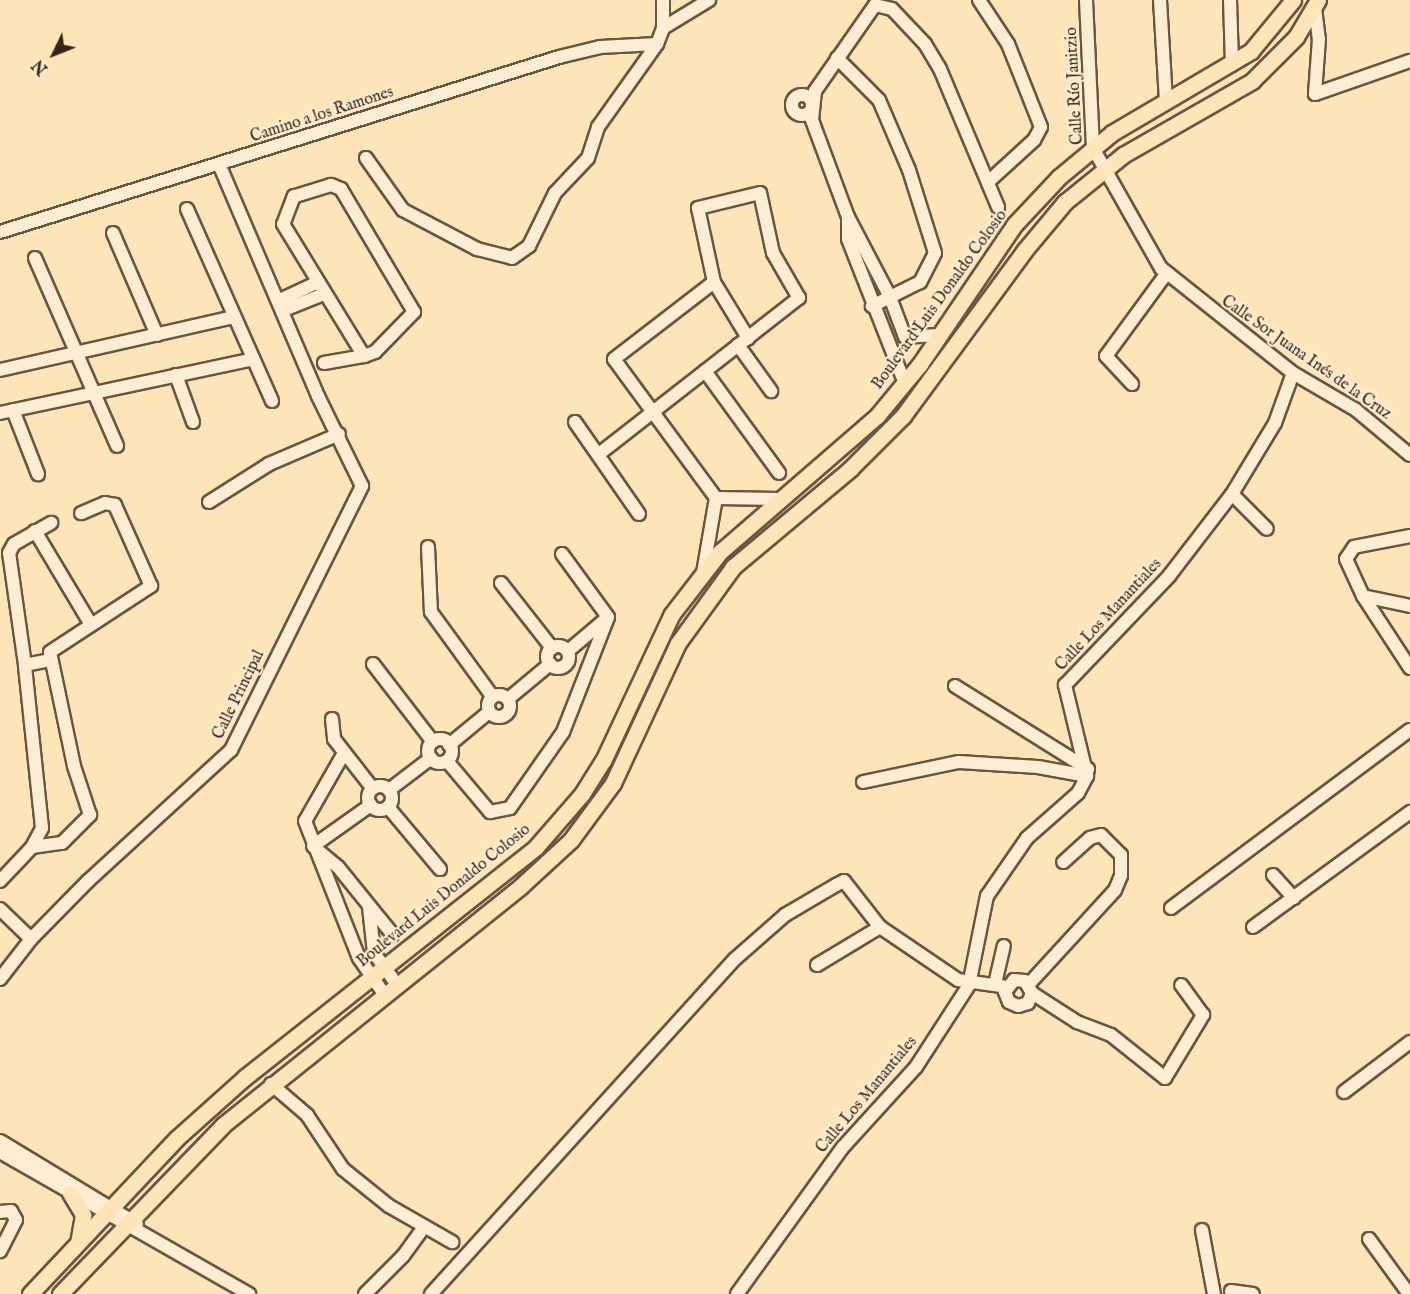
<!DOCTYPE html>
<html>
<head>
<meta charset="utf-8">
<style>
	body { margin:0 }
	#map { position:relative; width:1410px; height:1294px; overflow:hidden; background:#fee4b9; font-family:"IM FELL English",serif }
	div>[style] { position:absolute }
	.roads { filter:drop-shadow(2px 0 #685640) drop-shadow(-2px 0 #685640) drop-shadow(0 2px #685640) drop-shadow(0 -2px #685640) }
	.minor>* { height:12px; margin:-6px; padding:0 6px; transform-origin:6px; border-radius:6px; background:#feedd2 }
	.minor>.ring { margin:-6px; padding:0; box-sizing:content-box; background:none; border:12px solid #feedd2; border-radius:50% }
	.major>* { height:15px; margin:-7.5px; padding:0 7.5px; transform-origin:7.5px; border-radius:7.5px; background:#fee4b9 }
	span { translate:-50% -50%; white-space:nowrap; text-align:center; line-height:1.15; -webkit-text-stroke:4.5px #feedd2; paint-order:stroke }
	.street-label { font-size:16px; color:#362617 }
	.north { position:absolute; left:24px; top:24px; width:60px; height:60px; -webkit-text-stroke:4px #feedd2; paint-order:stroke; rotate:227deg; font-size:16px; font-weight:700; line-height:24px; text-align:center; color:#362617 }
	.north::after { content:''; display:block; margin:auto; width:21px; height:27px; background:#362617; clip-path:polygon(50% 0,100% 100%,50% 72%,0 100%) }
</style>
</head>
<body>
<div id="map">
	<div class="roads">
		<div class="minor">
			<div style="left:979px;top:0;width:53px;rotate:56.6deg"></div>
			<div style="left:1008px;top:44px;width:89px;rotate:68.3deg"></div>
			<div style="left:1041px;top:127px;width:15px;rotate:118deg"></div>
			<div style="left:1034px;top:140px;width:62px;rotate:137.6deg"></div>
			<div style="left:1086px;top:0;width:148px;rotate:87.3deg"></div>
			<div style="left:1093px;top:148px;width:138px;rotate:60.5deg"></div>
			<div style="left:1161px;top:268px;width:169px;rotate:38.5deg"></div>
			<div style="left:1293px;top:373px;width:73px;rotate:30.4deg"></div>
			<div style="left:1356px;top:410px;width:70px;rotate:39.8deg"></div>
			<div style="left:1160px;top:0;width:101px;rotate:86.6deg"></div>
			<div style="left:1230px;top:0;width:65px;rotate:88.2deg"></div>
			<div style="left:1315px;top:8px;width:31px;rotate:83deg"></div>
			<div style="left:1319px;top:39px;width:55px;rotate:94.2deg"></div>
			<div style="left:1315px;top:94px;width:101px;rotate:-19.2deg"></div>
			<div style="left:663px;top:28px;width:54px;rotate:-31.3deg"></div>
			<div style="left:837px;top:58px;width:59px;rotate:45deg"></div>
			<div style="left:879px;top:100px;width:76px;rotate:66.8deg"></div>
			<div style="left:909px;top:170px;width:87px;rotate:72.6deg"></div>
			<div style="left:935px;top:253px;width:33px;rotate:117deg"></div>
			<div style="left:920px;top:282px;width:54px;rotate:153.4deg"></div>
			<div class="ring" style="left:792px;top:95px;width:8px;height:8px"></div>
			<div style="left:366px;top:158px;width:64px;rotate:54.6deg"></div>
			<div style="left:403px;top:210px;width:84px;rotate:27.8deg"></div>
			<div style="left:477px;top:249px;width:36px;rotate:14deg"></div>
			<div style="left:512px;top:258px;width:21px;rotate:-35deg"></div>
			<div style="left:529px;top:246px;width:59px;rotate:-63.9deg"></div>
			<div style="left:555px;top:193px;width:48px;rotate:-46.7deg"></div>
			<div style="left:588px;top:158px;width:33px;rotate:-72deg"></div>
			<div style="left:598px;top:127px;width:102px;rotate:-54.6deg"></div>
			<div style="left:657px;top:44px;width:17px;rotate:-69deg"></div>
			<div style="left:663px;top:28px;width:28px;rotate:-90deg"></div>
			<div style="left:187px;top:209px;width:210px;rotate:66.1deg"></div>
			<div style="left:848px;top:217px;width:22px;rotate:90deg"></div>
			<div style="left:848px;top:239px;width:156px;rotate:68.5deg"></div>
			<div style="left:0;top:232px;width:586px;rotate:-17.38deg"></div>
			<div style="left:559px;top:57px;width:42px;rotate:-13.7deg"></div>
			<div style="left:600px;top:47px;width:57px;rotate:-3deg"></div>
			<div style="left:113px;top:233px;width:111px;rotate:66.7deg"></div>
			<div style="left:35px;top:258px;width:205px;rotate:66.4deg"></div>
			<div style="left:280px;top:300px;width:42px;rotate:-25.3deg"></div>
			<div style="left:284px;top:310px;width:43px;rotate:-21.8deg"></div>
			<div style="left:940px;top:335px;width:35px;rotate:177deg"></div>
			<div style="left:905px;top:337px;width:43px;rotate:-110.6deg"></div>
			<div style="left:890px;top:297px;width:90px;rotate:-117.7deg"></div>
			<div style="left:848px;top:217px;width:103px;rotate:-110.4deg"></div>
			<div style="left:812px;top:120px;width:29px;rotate:-84deg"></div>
			<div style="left:815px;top:91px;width:105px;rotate:-55.1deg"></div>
			<div style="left:875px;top:5px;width:17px;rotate:13deg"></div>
			<div style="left:892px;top:9px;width:48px;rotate:46.7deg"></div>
			<div style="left:925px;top:44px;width:29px;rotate:59deg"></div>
			<div style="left:940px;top:69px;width:150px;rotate:67.2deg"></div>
			<div style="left:738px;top:345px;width:57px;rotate:54.3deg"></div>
			<div style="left:324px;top:363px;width:41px;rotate:-9.9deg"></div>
			<div style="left:364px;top:356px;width:12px;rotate:-20deg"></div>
			<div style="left:375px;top:352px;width:56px;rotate:-45.7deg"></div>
			<div style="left:414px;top:312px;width:143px;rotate:-120.7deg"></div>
			<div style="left:341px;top:189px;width:11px;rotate:-158deg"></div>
			<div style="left:331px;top:185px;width:39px;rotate:163deg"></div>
			<div style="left:294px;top:196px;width:30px;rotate:111deg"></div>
			<div style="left:283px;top:224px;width:155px;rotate:58.5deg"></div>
			<div style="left:0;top:370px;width:239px;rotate:-12.8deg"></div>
			<div style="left:705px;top:371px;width:126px;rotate:54deg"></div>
			<div style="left:176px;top:375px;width:50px;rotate:70.1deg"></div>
			<div style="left:1132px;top:384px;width:38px;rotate:-133deg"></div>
			<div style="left:1106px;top:356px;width:102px;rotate:-53.8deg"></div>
			<div style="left:13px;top:410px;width:69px;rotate:68.7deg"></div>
			<div style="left:0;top:413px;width:259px;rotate:-12deg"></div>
			<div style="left:575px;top:422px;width:112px;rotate:55.2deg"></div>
			<div style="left:599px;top:454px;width:254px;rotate:-38deg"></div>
			<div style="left:799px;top:298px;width:52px;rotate:-120deg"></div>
			<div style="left:773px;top:253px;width:61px;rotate:-102.2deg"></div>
			<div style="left:760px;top:193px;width:64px;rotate:166.4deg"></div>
			<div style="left:698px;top:208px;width:76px;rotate:77.8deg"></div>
			<div style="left:714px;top:282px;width:66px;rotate:58.7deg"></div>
			<div style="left:1232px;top:494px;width:49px;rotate:45deg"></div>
			<div style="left:716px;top:498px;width:63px;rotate:0.9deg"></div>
			<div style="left:209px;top:502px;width:71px;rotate:-32.3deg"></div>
			<div style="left:269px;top:464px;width:76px;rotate:-23.2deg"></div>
			<div style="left:35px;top:531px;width:107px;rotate:59.1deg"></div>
			<div style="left:1410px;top:536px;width:57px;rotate:168.9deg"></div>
			<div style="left:1354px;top:547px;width:14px;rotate:124deg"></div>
			<div style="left:1346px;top:559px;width:41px;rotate:65.3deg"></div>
			<div style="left:1363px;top:596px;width:86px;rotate:56.9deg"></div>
			<div style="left:428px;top:547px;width:65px;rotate:87.4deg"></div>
			<div style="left:431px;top:612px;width:104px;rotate:54deg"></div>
			<div style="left:562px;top:554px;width:78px;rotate:53.9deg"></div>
			<div style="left:703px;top:573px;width:76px;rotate:-80.2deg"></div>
			<div style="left:716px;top:498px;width:172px;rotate:-126.3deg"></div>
			<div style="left:614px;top:359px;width:126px;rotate:-37.6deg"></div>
			<div style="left:501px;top:583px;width:83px;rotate:51.9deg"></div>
			<div style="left:1363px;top:596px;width:48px;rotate:12deg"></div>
			<div class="ring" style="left:547px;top:646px;width:10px;height:10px"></div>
			<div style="left:568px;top:651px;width:51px;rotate:-40.2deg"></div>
			<div style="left:373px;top:664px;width:98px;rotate:52.4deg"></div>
			<div style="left:25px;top:665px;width:113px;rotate:-98.1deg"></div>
			<div style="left:9px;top:553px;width:10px;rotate:-61deg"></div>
			<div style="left:14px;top:544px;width:43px;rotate:-29.6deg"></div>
			<div style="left:955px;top:686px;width:157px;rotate:32deg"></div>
			<div class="ring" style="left:488px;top:695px;width:10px;height:10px"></div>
			<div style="left:508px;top:699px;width:55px;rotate:-39.8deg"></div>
			<div style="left:332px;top:719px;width:20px;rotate:84deg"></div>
			<div style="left:334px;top:739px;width:63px;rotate:52deg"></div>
			<div class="ring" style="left:428px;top:739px;width:12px;height:12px"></div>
			<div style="left:449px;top:745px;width:52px;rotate:-39.5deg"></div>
			<div style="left:344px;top:753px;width:78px;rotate:119.8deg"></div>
			<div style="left:305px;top:821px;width:147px;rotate:68.5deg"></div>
			<div style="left:359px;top:958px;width:44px;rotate:55.2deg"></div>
			<div style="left:447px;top:761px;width:67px;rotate:49.9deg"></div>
			<div style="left:490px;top:812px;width:20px;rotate:-11deg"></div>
			<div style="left:510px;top:808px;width:93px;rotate:-55.1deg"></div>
			<div style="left:563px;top:732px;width:123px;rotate:-68.6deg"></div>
			<div style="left:863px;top:782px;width:98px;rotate:-11.8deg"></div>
			<div style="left:959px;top:762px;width:79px;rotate:3.6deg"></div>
			<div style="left:1038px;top:767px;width:50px;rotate:10.4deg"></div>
			<div class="ring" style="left:368px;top:786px;width:12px;height:12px"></div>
			<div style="left:389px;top:790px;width:53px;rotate:-37.3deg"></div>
			<div style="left:388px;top:807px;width:81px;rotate:50deg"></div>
			<div style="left:313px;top:846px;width:71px;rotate:-35.3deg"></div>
			<div style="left:32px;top:847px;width:30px;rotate:-8deg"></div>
			<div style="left:62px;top:843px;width:40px;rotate:-45deg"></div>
			<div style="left:90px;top:815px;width:52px;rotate:-108.1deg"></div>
			<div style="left:74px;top:766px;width:116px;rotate:-101.9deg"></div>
			<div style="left:50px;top:652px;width:121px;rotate:-33.2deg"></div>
			<div style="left:151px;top:586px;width:89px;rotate:-114deg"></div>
			<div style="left:115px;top:505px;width:10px;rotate:-169deg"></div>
			<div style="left:105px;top:503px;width:26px;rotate:157deg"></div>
			<div style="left:314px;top:847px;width:31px;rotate:40deg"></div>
			<div style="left:338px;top:867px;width:87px;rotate:51deg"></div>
			<div style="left:1273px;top:875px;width:31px;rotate:48deg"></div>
			<div style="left:0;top:881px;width:47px;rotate:-46.7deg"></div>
			<div style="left:32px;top:847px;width:21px;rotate:-62deg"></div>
			<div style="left:42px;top:828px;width:164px;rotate:-96deg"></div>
			<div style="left:25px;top:665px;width:25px;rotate:-11deg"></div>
			<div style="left:369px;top:907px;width:46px;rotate:83.8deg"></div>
			<div style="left:374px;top:953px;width:39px;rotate:54deg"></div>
			<div style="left:1171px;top:908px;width:298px;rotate:-36.7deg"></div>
			<div style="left:0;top:909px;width:43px;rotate:44.1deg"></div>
			<div style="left:1253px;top:927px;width:195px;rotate:-36.2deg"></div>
			<div style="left:817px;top:965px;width:74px;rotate:-31.1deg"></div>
			<div style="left:0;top:979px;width:51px;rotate:-52.2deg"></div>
			<div style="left:31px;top:939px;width:81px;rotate:-45.5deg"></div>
			<div style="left:88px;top:881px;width:194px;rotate:-42.5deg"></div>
			<div style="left:231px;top:750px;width:295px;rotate:-63.6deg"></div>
			<div style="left:362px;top:486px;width:100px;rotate:-116.1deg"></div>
			<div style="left:318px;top:396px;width:250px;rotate:-113.1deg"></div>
			<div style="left:995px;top:984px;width:39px;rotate:-77deg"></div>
			<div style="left:1029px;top:984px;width:127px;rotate:-47.5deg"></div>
			<div style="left:1115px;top:890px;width:15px;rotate:-67deg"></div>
			<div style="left:1121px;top:876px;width:21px;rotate:-90deg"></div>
			<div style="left:1121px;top:855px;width:28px;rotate:-135deg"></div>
			<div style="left:1101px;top:835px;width:11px;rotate:165deg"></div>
			<div style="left:1090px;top:838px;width:36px;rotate:138deg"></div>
			<div style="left:1032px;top:993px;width:11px;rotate:112deg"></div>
			<div style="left:1028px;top:1003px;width:10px;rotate:163deg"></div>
			<div style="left:1018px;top:1006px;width:10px;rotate:-156deg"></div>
			<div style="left:1009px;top:1002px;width:11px;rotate:-112deg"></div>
			<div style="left:1005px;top:992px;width:15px;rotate:-53deg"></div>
			<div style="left:1014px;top:980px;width:11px;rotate:5deg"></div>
			<div style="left:1025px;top:981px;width:14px;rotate:60deg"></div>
			<div style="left:1032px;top:993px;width:54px;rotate:32.8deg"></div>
			<div style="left:1077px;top:1022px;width:36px;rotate:21deg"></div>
			<div style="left:1111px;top:1035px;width:69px;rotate:38.5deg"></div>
			<div style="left:1165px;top:1078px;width:74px;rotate:-58.9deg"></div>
			<div style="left:1203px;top:1015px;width:37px;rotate:-126deg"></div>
			<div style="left:271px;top:1084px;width:48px;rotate:40.7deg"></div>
			<div style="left:307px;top:1115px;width:65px;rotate:56.3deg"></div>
			<div style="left:343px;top:1169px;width:59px;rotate:38.8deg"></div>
			<div style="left:389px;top:1206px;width:73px;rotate:29.7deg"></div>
			<div style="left:1344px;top:1092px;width:83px;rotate:-37.1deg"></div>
			<div style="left:0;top:1141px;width:160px;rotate:31.2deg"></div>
			<div style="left:0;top:1152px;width:287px;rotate:29.7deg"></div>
			<div style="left:0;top:1212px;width:11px;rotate:-5deg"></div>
			<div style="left:11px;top:1211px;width:10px;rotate:61deg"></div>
			<div style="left:16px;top:1220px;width:35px;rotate:117deg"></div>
			<div style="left:1202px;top:1230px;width:65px;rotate:79.4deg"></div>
			<div style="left:1369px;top:1239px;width:68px;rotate:54deg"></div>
			<div style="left:1231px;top:1291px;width:22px;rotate:8deg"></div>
			<div style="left:365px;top:1294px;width:54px;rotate:-45deg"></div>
			<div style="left:403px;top:1256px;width:34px;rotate:-54deg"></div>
			<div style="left:431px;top:1294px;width:452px;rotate:-47.8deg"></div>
			<div style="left:735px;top:959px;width:67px;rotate:-41.3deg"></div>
			<div style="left:785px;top:915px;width:59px;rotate:-30.5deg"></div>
			<div style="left:836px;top:885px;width:9px;rotate:-27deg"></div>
			<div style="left:844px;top:881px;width:58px;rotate:52deg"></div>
			<div style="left:880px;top:927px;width:94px;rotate:34.2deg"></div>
			<div style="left:958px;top:980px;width:49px;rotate:8.1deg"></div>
			<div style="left:737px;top:1294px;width:181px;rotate:-54.2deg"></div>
			<div style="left:843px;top:1147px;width:108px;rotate:-47.6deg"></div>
			<div style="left:916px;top:1067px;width:98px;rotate:-57.1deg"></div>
			<div style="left:969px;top:985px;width:91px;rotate:-78.6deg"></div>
			<div style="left:987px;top:896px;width:70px;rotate:-55.4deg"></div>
			<div style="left:1027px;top:838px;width:68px;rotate:-41.4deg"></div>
			<div style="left:1078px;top:793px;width:19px;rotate:-62deg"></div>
			<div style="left:1087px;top:776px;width:94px;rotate:-103.6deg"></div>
			<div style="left:1065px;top:685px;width:151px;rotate:-46.3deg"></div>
			<div style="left:1169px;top:576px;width:103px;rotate:-52.5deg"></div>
			<div style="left:1232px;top:494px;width:83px;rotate:-58.8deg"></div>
			<div style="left:1275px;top:423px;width:53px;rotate:-70.2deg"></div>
		</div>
		<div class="major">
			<div style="left:70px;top:1193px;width:26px;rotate:59deg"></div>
			<div style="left:83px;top:1215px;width:27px;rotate:100deg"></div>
			<div style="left:30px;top:1294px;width:214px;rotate:-46.7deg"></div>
			<div style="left:177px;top:1138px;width:90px;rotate:-41.8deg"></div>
			<div style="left:244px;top:1078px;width:372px;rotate:-38.3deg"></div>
			<div style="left:536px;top:847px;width:70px;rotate:-49deg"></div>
			<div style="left:582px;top:794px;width:39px;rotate:-58deg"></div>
			<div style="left:603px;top:761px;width:162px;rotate:-64.9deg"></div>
			<div style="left:672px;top:614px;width:78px;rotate:-52.3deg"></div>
			<div style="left:720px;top:552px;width:208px;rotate:-40.9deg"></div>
			<div style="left:877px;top:416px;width:67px;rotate:-50.4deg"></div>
			<div style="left:920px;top:364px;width:168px;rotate:-55.9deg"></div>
			<div style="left:1014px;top:225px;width:66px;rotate:-46.8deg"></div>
			<div style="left:1059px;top:177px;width:69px;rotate:-39.7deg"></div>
			<div style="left:1112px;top:133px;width:161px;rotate:-30.5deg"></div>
			<div style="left:1251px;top:51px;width:66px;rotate:-50.5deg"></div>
			<div style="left:60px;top:1294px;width:235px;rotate:-46deg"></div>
			<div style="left:223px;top:1125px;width:382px;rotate:-38.7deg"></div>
			<div style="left:521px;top:886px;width:68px;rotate:-42.6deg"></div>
			<div style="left:571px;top:840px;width:71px;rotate:-53.6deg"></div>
			<div style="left:613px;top:783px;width:154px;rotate:-65.1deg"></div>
			<div style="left:678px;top:643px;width:94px;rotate:-54.1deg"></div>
			<div style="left:733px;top:567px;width:153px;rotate:-39.9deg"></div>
			<div style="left:850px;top:469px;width:75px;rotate:-45deg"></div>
			<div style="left:903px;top:416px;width:205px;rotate:-53.7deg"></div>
			<div style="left:1024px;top:251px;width:64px;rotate:-50.1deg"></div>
			<div style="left:1065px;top:202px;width:75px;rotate:-39deg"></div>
			<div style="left:1123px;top:155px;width:149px;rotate:-29.8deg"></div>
			<div style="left:1252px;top:81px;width:62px;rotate:-45deg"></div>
			<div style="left:1296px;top:37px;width:43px;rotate:-59.3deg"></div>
		</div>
	</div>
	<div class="street-label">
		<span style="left:1075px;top:86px;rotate:-93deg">Calle Río Janitzio</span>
		<span style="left:322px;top:115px;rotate:-18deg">Camino a los Ramones</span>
		<span style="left:940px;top:300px;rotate:-54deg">Boulevard Luis Donaldo Colosio</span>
		<span style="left:1306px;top:358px;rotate:35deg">Calle Sor Juana Inés de la Cruz</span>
		<span style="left:1109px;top:615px;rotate:-47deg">Calle Los Manantiales</span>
		<span style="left:239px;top:695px;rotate:-64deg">Calle Principal</span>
		<span style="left:444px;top:896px;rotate:-39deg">Boulevard Luis Donaldo Colosio</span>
		<span style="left:867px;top:1095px;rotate:-50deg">Calle Los Manantiales</span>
	</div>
	<div class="north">N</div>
</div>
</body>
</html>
